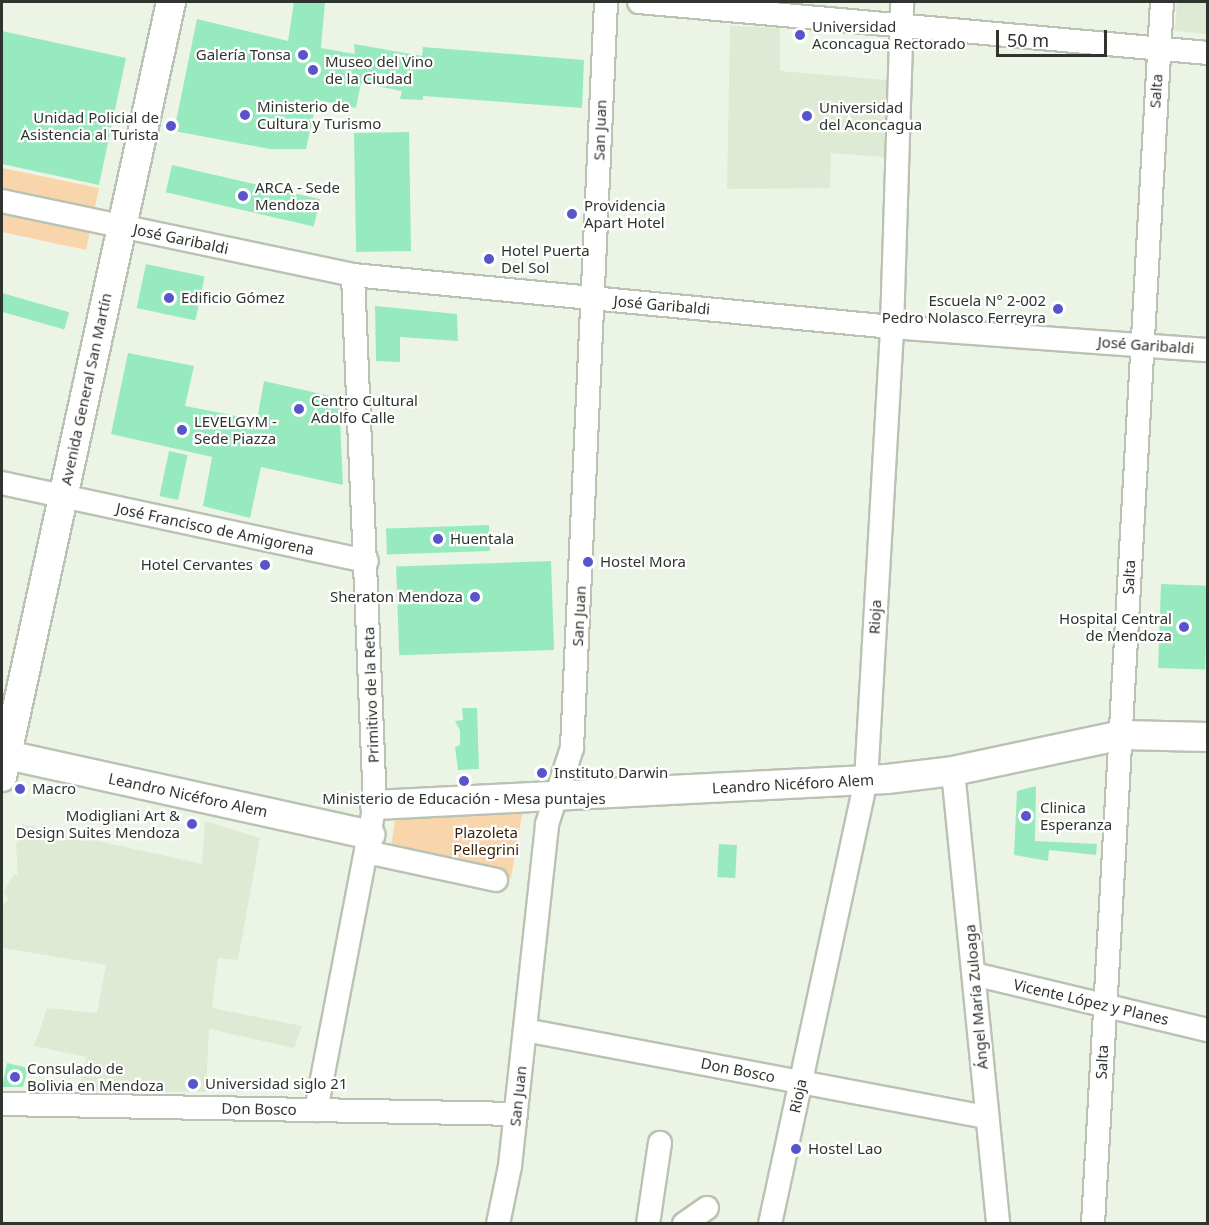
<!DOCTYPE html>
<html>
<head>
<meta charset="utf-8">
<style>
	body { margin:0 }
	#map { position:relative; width:1209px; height:1225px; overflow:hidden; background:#ecf5e5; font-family:"Noto Sans",sans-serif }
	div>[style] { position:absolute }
	.built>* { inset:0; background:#deead3 }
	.green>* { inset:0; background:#f9d5ab }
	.building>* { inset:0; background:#97eabe; transform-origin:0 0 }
	.roads { filter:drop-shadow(2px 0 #bac3b3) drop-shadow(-2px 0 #bac3b3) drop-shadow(0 2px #bac3b3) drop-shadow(0 -2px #bac3b3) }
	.minor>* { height:22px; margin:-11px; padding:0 11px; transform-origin:11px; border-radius:11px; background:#fff }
	.major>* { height:28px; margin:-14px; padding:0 14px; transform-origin:14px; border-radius:14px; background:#fff }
	.dots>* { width:16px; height:16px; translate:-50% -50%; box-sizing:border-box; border:3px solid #fff; border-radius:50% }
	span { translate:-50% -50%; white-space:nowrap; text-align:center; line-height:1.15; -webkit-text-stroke:4.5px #fff; paint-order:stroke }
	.poi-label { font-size:15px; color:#30342e }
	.left { translate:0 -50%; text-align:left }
	.right { translate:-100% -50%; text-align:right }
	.street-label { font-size:15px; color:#30342e }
	.park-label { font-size:15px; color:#392406 }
	.frame { position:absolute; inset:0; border:3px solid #30342e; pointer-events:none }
	.scale { position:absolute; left:996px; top:30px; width:111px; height:27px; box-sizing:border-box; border:3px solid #30342e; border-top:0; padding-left:8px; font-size:18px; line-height:21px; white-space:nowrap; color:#30342e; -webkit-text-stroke:4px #fff; paint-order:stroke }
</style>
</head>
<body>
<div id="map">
	<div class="built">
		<div style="clip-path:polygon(1177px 2px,1207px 2px,1207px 34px,1175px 31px)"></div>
		<div style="clip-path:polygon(730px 26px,780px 28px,780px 71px,887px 80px,884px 157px,831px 153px,830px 188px,727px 189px)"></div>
		<div style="clip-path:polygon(205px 821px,260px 838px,238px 960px,218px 958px,212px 1008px,302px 1026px,294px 1048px,209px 1029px,206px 1092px,78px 1091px,86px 1057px,34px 1046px,47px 1008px,97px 1013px,106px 965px,2px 948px,2px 907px,8px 899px,4px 891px,14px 874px,18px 876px,16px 846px,22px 824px,202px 864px)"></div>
	</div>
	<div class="green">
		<div style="clip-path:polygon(2px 168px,99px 188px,86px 250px,2px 232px)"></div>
		<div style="clip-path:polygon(523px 809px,511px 878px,390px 852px,396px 814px)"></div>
	</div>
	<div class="building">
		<div style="clip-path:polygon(294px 2px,325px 2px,321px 48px,355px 54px,354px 44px,422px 56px,423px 47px,584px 60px,582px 108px,423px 96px,423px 100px,400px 99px,402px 91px,361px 83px,356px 108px,317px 100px,306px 149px,270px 149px,174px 131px,197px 19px,288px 41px)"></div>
		<div style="clip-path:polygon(2px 31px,126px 58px,99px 185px,2px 164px)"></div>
		<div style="left:409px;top:132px;width:119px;height:55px;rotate:89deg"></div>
		<div style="left:172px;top:165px;width:152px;height:28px;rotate:13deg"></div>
		<div style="left:146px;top:264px;width:60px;height:45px;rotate:12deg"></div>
		<div style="left:2px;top:293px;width:70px;height:18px;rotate:16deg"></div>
		<div style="clip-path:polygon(375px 306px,457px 314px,458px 341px,400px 337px,400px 362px,376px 361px)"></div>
		<div style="clip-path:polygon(128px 353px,194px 366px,185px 406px,257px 420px,264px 381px,339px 398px,343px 485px,261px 467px,250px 518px,203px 506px,212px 457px,111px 434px)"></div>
		<div style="left:169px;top:451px;width:19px;height:46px;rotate:12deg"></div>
		<div style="left:489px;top:525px;width:26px;height:103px;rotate:88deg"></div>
		<div style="left:551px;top:561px;width:89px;height:155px;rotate:88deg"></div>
		<div style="left:1161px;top:584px;width:47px;height:84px;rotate:2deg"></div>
		<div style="clip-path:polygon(462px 708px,477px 708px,479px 769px,458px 770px,455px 747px,460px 745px,460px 730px,455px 721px,463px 720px)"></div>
		<div style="clip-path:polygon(1036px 786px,1035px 841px,1097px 844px,1096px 855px,1049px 850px,1048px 861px,1014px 855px,1017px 791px)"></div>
		<div style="left:719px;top:844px;width:18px;height:33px;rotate:3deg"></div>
		<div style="clip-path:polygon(7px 1063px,28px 1068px,23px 1087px,2px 1087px)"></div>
	</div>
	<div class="roads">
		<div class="minor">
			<div style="left:639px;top:2px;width:571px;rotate:5.12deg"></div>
			<div style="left:2px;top:201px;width:359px;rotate:11.9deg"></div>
			<div style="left:353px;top:275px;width:542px;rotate:5.51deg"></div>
			<div style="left:892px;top:327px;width:317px;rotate:4.2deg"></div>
			<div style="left:2px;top:483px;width:373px;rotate:12.1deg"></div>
			<div style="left:953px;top:771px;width:455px;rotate:84.3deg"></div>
			<div style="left:367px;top:852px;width:132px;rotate:12.2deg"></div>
			<div style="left:974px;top:974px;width:241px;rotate:13.5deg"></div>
			<div style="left:525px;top:1030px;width:470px;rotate:10.7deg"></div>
			<div style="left:2px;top:1104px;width:514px;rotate:1.11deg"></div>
			<div style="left:316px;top:1110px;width:311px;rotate:-79.1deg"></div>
			<div style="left:375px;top:805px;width:530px;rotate:-92.38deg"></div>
			<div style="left:498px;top:1224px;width:59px;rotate:-78.3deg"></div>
			<div style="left:510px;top:1166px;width:344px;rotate:-83.8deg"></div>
			<div style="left:547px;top:824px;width:80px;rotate:-71.8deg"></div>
			<div style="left:572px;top:748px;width:747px;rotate:-87.39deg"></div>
			<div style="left:648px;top:1224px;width:82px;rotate:-81.6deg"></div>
			<div style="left:684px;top:1224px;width:28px;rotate:-35deg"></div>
			<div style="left:770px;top:1224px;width:453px;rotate:-77.8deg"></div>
			<div style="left:866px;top:781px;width:455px;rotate:-86.7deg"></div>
			<div style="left:892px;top:327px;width:325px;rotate:-88.2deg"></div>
			<div style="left:1093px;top:1224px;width:1224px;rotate:-86.77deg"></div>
		</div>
		<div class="major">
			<div style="left:7px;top:755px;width:372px;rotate:12.4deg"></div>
			<div style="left:2px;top:777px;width:793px;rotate:-77.7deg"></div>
			<div style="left:375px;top:805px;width:513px;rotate:-2.91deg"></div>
			<div style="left:887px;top:779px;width:66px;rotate:-6.9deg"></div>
			<div style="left:953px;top:771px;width:173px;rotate:-12deg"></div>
			<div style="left:1122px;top:735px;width:86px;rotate:1.3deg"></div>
		</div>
	</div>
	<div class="dots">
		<div style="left:800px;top:35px;background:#5855cc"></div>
		<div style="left:303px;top:55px;background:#5855cc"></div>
		<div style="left:313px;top:70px;background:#5855cc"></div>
		<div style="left:245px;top:115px;background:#5855cc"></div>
		<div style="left:807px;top:116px;background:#5855cc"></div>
		<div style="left:171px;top:126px;background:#5855cc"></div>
		<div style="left:243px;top:196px;background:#5855cc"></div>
		<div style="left:572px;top:214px;background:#5855cc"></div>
		<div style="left:489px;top:259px;background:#5855cc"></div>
		<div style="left:169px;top:298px;background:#5855cc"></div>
		<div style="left:1058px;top:309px;background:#5855cc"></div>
		<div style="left:299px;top:409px;background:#5855cc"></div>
		<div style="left:182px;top:430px;background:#5855cc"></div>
		<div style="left:438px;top:539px;background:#5855cc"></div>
		<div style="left:588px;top:562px;background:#5855cc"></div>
		<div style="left:265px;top:565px;background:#5855cc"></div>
		<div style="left:475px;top:597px;background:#5855cc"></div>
		<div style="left:1184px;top:627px;background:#5855cc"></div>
		<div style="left:542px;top:773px;background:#5855cc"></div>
		<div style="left:464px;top:781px;background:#5855cc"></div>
		<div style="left:20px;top:789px;background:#5855cc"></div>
		<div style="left:1026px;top:816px;background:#5855cc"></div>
		<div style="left:192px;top:824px;background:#5855cc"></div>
		<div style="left:15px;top:1077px;background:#5855cc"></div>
		<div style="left:193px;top:1084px;background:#5855cc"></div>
		<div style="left:796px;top:1149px;background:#5855cc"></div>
	</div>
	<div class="poi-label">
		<span class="left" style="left:812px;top:35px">Universidad<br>Aconcagua Rectorado</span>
		<span class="right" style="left:291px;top:55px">Galería Tonsa</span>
		<span class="left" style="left:325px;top:70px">Museo del Vino<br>de la Ciudad</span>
		<span class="left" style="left:257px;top:115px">Ministerio de<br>Cultura y Turismo</span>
		<span class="left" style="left:819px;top:116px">Universidad<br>del Aconcagua</span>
		<span class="right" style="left:159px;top:126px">Unidad Policial de<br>Asistencia al Turista</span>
		<span class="left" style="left:255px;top:196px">ARCA - Sede<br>Mendoza</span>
		<span class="left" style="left:584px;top:214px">Providencia<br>Apart Hotel</span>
		<span class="left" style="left:501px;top:259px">Hotel Puerta<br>Del Sol</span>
		<span class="left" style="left:181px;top:298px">Edificio Gómez</span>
		<span class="right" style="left:1046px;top:309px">Escuela N° 2-002<br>Pedro Nolasco Ferreyra</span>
		<span class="left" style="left:311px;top:409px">Centro Cultural<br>Adolfo Calle</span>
		<span class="left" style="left:194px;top:430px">LEVELGYM -<br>Sede Piazza</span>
		<span class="left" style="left:450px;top:539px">Huentala</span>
		<span class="left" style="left:600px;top:562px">Hostel Mora</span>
		<span class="right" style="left:253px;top:565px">Hotel Cervantes</span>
		<span class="right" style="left:463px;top:597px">Sheraton Mendoza</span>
		<span class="right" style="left:1172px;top:627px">Hospital Central<br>de Mendoza</span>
		<span class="left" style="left:554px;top:773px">Instituto Darwin</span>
		<span class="left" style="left:32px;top:789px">Macro</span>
		<span style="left:464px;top:799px">Ministerio de Educación - Mesa puntajes</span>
		<span class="left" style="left:1040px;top:816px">Clinica<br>Esperanza</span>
		<span class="right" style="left:180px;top:824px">Modigliani Art &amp;<br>Design Suites Mendoza</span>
		<span class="left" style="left:27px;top:1077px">Consulado de<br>Bolivia en Mendoza</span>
		<span class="left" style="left:205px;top:1084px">Universidad siglo 21</span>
		<span class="left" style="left:808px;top:1149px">Hostel Lao</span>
	</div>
	<div class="street-label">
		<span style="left:1156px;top:91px;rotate:-86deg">Salta</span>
		<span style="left:600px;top:130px;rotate:-88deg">San Juan</span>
		<span style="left:181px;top:239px;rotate:12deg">José Garibaldi</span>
		<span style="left:662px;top:305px;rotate:5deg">José Garibaldi</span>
		<span style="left:1146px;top:345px;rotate:4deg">José Garibaldi</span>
		<span style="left:86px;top:389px;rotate:-78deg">Avenida General San Martín</span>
		<span style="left:215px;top:529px;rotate:12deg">José Francisco de Amigorena</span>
		<span style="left:1129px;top:577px;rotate:-87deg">Salta</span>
		<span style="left:579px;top:616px;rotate:-87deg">San Juan</span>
		<span style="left:875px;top:617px;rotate:-87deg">Rioja</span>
		<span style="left:371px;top:695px;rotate:-92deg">Primitivo de la Reta</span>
		<span style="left:793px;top:784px;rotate:-3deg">Leandro Nicéforo Alem</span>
		<span style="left:188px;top:795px;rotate:12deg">Leandro Nicéforo Alem</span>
		<span style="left:976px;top:997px;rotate:-95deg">Ángel María Zuloaga</span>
		<span style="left:1091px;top:1002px;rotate:13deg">Vicente López y Planes</span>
		<span style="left:1102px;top:1062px;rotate:-87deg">Salta</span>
		<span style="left:738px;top:1070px;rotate:11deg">Don Bosco</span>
		<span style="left:518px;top:1096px;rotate:-84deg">San Juan</span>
		<span style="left:798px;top:1096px;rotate:-78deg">Rioja</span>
		<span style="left:259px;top:1109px;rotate:1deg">Don Bosco</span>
	</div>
	<div class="park-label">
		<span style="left:486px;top:841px">Plazoleta<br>Pellegrini</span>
	</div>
	<div class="frame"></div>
	<div class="scale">50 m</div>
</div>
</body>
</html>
